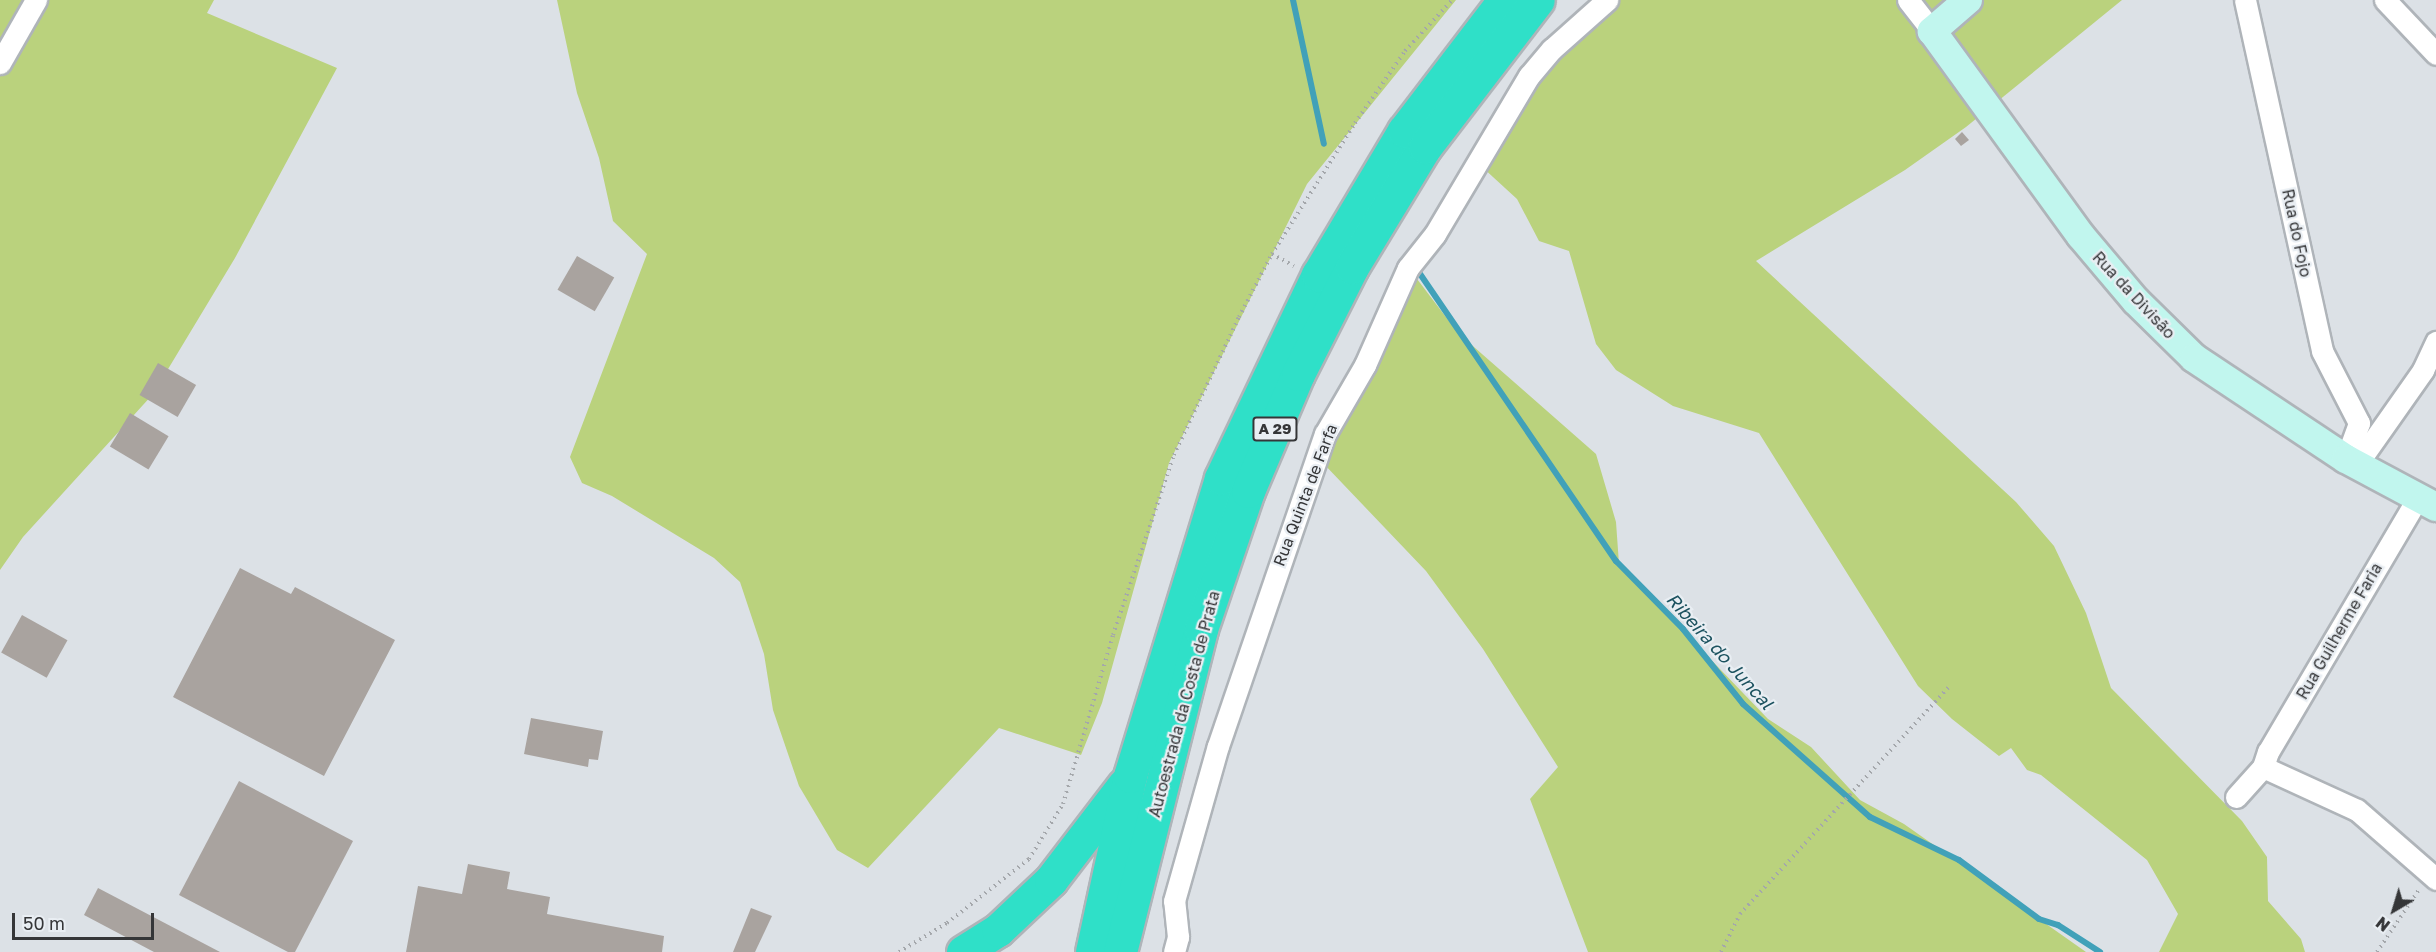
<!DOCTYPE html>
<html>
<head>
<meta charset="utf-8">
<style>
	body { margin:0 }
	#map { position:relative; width:2436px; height:952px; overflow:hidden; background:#dce1e6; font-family:"Golos Text",sans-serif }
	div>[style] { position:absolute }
	.green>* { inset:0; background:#bad27d }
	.stream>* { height:6px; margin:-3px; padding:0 3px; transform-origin:3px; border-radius:3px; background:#41a1b9 }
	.building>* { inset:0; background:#a9a39f; transform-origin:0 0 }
	.path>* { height:4px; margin-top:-2px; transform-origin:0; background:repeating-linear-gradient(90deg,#a4a7ab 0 1.5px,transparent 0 6px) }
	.roads { filter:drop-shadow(2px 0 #afb4b9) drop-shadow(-2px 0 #afb4b9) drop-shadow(0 2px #afb4b9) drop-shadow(0 -2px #afb4b9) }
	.street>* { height:21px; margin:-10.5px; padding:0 10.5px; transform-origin:10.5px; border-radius:10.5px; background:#fff }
	.secondary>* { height:28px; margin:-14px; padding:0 14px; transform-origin:14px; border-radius:14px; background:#c1f6ee }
	.highway>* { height:33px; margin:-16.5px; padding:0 16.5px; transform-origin:16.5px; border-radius:16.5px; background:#2fe0c8 }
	span { translate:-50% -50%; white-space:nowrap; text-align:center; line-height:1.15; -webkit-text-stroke:4.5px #e9eef3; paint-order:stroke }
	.shield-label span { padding:2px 4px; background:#e9eef3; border:2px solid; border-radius:4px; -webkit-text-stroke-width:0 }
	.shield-label { font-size:15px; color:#353638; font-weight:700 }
	.street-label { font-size:16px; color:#353638 }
	.water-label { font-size:18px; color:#1c525f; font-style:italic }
	.north { position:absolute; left:2364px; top:880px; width:60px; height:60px; -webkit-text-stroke:4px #e9eef3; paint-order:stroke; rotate:218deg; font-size:16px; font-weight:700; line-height:24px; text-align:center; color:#353638 }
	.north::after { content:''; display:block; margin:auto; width:21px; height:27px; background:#353638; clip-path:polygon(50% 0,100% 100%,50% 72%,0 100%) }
	.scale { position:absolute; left:12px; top:913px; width:142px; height:27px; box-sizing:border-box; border:3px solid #353638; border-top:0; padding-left:8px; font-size:18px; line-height:21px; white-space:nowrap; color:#353638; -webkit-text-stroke:4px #e9eef3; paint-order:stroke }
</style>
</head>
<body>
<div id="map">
	<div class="green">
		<div style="clip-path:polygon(0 0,214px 0,207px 13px,337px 68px,235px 258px,153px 394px,23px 537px,0 570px)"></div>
		<div style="clip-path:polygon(557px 0,1456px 0,1307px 184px,1169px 463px,1102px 703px,1081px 755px,999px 728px,868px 868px,837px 850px,799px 786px,773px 710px,764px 654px,740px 582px,714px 558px,612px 496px,582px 483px,570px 457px,647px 254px,613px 221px,599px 158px,577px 93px)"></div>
		<div style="clip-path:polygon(1617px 0,2122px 0,1966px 127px,1905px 170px,1756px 261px,2016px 502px,2054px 546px,2086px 613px,2111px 688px,2242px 821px,2267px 857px,2268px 901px,2301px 939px,2305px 952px,2159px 952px,2178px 914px,2147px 860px,2041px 775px,2027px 770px,2011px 748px,1999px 756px,1952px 719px,1918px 686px,1759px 433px,1673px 406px,1616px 370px,1596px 344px,1569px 251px,1539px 241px,1517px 199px,1481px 166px,1541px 70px)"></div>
		<div style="clip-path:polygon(1414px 275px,1458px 333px,1596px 454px,1616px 522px,1619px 564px,1768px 719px,1811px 747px,1860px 800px,1904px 824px,2086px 952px,1588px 952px,1530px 799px,1558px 767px,1483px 649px,1426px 571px,1322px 462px)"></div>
	</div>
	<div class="stream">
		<div style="left:1293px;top:0;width:147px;rotate:77.9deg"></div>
		<div style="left:1416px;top:268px;width:355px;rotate:55.7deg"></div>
		<div style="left:1616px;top:561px;width:95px;rotate:45.4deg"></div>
		<div style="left:1683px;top:629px;width:96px;rotate:51.3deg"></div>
		<div style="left:1743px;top:704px;width:170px;rotate:41.7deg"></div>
		<div style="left:1870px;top:817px;width:99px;rotate:25.8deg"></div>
		<div style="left:1959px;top:860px;width:99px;rotate:36.4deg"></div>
		<div style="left:2039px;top:919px;width:20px;rotate:18deg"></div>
		<div style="left:2058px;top:925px;width:50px;rotate:32.7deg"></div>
	</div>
	<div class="building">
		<div style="clip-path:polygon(1962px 132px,1969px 140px,1961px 146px,1955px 139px)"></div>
		<div style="left:577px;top:256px;width:43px;height:39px;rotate:30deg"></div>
		<div style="left:158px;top:363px;width:44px;height:37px;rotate:30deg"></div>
		<div style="left:130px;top:413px;width:45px;height:39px;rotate:31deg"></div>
		<div style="clip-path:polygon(240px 568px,291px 594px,295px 587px,395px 640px,324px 776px,173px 697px)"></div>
		<div style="left:22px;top:615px;width:52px;height:43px;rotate:29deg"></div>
		<div style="clip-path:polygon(531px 718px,603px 731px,598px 760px,589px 759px,588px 767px,524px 754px)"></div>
		<div style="clip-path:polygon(239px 781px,353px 841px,295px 952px,288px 952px,179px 895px)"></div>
		<div style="clip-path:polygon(468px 864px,510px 872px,507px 889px,550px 897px,547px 914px,664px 936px,662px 952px,406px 952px,418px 886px,462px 894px)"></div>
		<div style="clip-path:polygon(98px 888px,220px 952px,154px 952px,84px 915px)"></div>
		<div style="clip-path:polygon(751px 908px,772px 916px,755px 952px,733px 952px)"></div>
	</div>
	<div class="path">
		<div style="left:1272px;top:254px;width:25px;rotate:29deg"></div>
		<div style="left:899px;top:952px;width:56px;rotate:-31.1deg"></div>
		<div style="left:947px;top:923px;width:104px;rotate:-38deg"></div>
		<div style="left:1029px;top:859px;width:65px;rotate:-58.3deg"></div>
		<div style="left:1063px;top:804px;width:176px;rotate:-73.5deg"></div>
		<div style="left:1113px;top:635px;width:190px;rotate:-71.3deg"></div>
		<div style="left:1174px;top:455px;width:153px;rotate:-64.8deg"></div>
		<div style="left:1239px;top:317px;width:71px;rotate:-62.4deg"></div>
		<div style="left:1272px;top:254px;width:155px;rotate:-57.6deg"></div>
		<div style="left:1355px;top:123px;width:88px;rotate:-55.2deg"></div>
		<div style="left:1405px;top:51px;width:69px;rotate:-47.3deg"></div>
		<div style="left:1721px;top:952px;width:42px;rotate:-63.4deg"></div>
		<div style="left:1740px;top:914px;width:309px;rotate:-47.4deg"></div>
		<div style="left:2377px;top:952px;width:77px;rotate:-56.1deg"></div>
	</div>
	<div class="roads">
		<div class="street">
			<div style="left:1908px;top:0;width:39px;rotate:52deg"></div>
			<div style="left:2245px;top:0;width:359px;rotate:77.6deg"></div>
			<div style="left:2322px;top:351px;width:81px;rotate:62.8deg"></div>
			<div style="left:2359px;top:423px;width:38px;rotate:110deg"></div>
			<div style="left:2385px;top:0;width:74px;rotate:46.6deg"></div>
			<div style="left:0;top:63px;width:73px;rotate:-60.3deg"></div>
			<div style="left:2357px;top:464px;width:115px;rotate:-54.9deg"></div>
			<div style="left:2423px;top:370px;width:31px;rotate:-65deg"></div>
			<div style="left:2263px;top:767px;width:16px;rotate:-72deg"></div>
			<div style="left:2268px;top:752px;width:296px;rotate:-59.5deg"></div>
			<div style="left:2236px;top:797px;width:40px;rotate:-48deg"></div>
			<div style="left:2263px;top:767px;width:103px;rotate:24.6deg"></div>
			<div style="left:2357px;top:810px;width:105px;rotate:41.1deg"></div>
			<div style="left:1174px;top:952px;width:16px;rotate:-75deg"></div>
			<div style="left:1178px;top:937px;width:36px;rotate:-96deg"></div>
			<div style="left:1174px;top:901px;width:161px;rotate:-74.2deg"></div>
			<div style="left:1218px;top:746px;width:330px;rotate:-71.1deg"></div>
			<div style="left:1325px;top:434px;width:80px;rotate:-59.9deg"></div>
			<div style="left:1365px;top:365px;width:106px;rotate:-66.1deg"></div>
			<div style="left:1408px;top:268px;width:43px;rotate:-51.5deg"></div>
			<div style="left:1435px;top:234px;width:184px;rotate:-59.3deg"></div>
			<div style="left:1529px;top:76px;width:35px;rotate:-50deg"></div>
			<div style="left:1552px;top:49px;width:74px;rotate:-41.7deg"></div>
		</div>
		<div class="secondary">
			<div style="left:1968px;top:0;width:48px;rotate:139.3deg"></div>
			<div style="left:1932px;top:31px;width:253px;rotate:54deg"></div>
			<div style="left:2081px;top:236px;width:85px;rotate:49.8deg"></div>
			<div style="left:2136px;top:301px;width:81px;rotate:44.5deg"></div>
			<div style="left:2194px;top:358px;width:182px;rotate:33.6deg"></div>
			<div style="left:2346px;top:459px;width:102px;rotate:28.1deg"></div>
		</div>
		<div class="highway">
			<div style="left:963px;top:952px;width:41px;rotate:-32.2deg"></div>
			<div style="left:998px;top:930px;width:73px;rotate:-43.3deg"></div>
			<div style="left:1051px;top:880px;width:120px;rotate:-52.5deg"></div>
			<div style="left:1092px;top:952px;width:180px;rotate:-77.8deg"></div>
			<div style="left:1130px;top:776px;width:312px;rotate:-73deg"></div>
			<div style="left:1221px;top:478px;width:225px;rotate:-64.5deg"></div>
			<div style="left:1318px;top:275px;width:168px;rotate:-59.2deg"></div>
			<div style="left:1404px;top:131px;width:165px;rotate:-52.6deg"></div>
			<div style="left:1120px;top:952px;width:333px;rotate:-75.9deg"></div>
			<div style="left:1201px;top:629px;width:146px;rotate:-71.2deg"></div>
			<div style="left:1248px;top:491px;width:127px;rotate:-66.9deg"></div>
			<div style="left:1298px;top:374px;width:120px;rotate:-63.2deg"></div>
			<div style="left:1352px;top:267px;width:140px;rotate:-58.7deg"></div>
			<div style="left:1425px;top:147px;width:185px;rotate:-52.5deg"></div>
		</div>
	</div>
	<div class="shield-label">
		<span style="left:1275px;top:429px">A 29</span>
	</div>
	<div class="street-label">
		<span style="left:2297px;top:233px;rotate:78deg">Rua do Fojo</span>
		<span style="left:2134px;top:295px;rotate:47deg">Rua da Divisão</span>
		<span style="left:1305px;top:495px;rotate:-69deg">Rua Quinta de Farfa</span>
		<span style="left:2339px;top:631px;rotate:-60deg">Rua Guilherme Faria</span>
		<span style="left:1184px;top:704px;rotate:-75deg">Autoestrada da Costa de Prata</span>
	</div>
	<div class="water-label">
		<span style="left:1720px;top:651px;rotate:48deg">Ribeira do Juncal</span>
	</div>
	<div class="north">N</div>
	<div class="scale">50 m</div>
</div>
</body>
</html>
